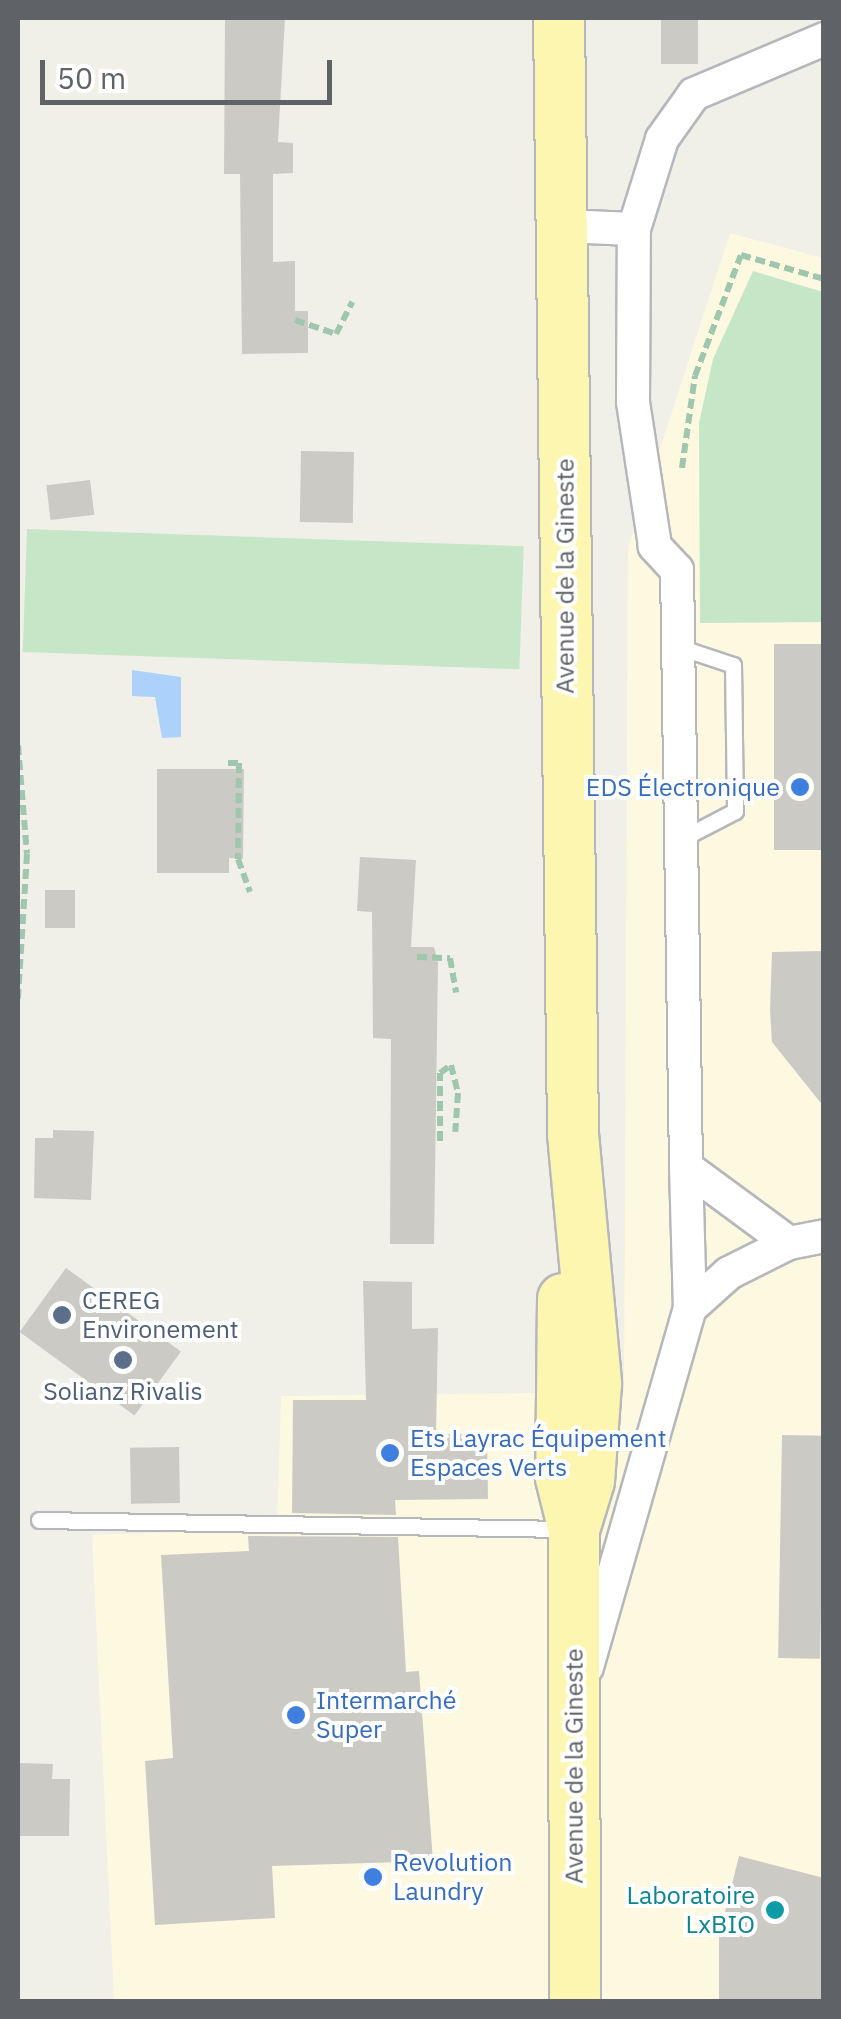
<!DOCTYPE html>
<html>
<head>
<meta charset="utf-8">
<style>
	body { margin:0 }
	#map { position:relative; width:841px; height:2019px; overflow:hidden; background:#f0efe8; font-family:"IBM Plex Sans",sans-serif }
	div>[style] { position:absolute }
	.commercial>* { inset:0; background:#fdf9e0 }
	.green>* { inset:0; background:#c6e6c8; transform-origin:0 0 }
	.water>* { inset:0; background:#acd2fc }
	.building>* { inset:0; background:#cccac4; transform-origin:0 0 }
	.path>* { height:6px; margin-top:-3px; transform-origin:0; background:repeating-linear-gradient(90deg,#9fc7ae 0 10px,transparent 0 15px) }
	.roads { filter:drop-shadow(2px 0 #b5b7bb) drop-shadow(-2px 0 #b5b7bb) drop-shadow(0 2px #b5b7bb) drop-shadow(0 -2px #b5b7bb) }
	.service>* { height:15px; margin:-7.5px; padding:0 7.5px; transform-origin:7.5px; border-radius:7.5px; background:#fff }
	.minor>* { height:32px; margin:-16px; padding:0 16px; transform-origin:16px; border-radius:16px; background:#fff }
	.primary>* { height:50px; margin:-25px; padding:0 25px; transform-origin:25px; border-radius:25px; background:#fcf6b1 }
	.dots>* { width:28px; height:28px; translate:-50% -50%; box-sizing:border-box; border:5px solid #fff; border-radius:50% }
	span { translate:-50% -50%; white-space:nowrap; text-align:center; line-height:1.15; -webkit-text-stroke:8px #fff; paint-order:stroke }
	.street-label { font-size:25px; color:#5f6267 }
	.shop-label { font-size:25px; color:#366cbe }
	.right { translate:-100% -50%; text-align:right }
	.left { translate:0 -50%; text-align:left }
	.service-label { font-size:25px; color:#4e5e75 }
	.culture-label { font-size:25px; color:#0d838f }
	.frame { position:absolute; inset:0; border:20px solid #5f6267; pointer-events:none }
	.scale { position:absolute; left:40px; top:60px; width:292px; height:45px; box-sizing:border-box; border:5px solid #5f6267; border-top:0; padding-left:12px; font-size:30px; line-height:35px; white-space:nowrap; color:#5f6267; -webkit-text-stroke:8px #fff; paint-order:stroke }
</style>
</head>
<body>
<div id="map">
	<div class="commercial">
		<div style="clip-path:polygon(730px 233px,823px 258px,823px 2001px,114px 2001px,92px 1535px,277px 1529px,281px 1396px,624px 1392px,628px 547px)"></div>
	</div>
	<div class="green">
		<div style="clip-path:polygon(753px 271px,823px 292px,823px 622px,700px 623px,699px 423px,713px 359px)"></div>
		<div style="left:27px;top:529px;width:497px;height:123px;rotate:2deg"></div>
	</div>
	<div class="water">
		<div style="clip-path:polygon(132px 670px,181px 677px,181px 737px,162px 738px,155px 697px,132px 696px)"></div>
	</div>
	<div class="building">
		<div style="clip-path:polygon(225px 18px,285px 18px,278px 142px,293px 143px,293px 173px,273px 174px,273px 262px,295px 261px,295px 311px,308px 311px,308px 353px,242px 354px,240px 174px,224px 174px)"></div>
		<div style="left:661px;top:18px;width:37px;height:46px"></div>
		<div style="left:301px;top:451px;width:53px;height:71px;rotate:1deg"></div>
		<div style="left:90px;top:480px;width:35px;height:44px;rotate:83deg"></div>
		<div style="left:824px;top:644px;width:206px;height:50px;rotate:90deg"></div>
		<div style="clip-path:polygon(157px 769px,244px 769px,243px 859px,229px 858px,229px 873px,157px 873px)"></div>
		<div style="clip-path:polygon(360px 857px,416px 860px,411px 947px,434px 947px,438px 963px,434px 1244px,390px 1244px,391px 1039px,373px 1038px,372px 912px,357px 911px)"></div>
		<div style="left:45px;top:890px;width:30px;height:38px"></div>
		<div style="clip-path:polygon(824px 951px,824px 1107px,772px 1042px,770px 1010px,772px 952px)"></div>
		<div style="clip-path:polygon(53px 1130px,94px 1131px,91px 1200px,34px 1198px,35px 1138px,53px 1138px)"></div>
		<div style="left:66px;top:1268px;width:142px;height:79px;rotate:36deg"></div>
		<div style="clip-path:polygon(363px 1281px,412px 1282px,412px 1329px,438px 1328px,436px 1434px,487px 1435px,488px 1499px,395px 1500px,396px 1515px,292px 1513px,293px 1400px,366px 1400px)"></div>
		<div style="left:782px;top:1435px;width:42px;height:223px;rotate:1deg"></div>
		<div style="left:179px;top:1447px;width:56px;height:49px;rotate:89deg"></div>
		<div style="clip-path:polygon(248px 1536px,398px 1537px,406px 1672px,419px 1671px,433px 1861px,272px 1866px,275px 1918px,155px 1925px,145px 1761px,173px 1758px,161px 1555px,249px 1551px)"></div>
		<div style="clip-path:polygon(18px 1763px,53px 1764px,52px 1779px,70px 1779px,69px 1836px,18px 1836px)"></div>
		<div style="clip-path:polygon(739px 1856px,824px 1878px,824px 2002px,719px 2002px,719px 1936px)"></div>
	</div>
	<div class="path">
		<div style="left:295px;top:320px;width:43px;rotate:18.9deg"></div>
		<div style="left:336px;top:334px;width:36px;rotate:-63deg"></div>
		<div style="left:682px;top:468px;width:93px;rotate:-82deg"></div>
		<div style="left:695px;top:376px;width:129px;rotate:-69.2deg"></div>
		<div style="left:741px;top:255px;width:86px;rotate:16.1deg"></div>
		<div style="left:18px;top:745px;width:109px;rotate:85.3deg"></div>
		<div style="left:27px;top:854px;width:145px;rotate:93.6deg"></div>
		<div style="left:228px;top:763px;width:11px"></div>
		<div style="left:239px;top:763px;width:96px;rotate:90.6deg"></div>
		<div style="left:238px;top:859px;width:35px;rotate:70deg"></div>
		<div style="left:417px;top:957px;width:33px;rotate:2deg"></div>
		<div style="left:450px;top:958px;width:35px;rotate:80deg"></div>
		<div style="left:440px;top:1141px;width:68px;rotate:-90deg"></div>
		<div style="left:440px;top:1073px;width:14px;rotate:-36deg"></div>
		<div style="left:451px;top:1065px;width:29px;rotate:76deg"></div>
		<div style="left:458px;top:1093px;width:39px;rotate:94deg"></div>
		<div style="left:487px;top:1470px;width:10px;rotate:6deg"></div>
	</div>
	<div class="roads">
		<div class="service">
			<div style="left:679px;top:647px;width:57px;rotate:18.4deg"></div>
			<div style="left:733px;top:665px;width:146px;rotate:89.2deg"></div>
			<div style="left:735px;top:811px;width:61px;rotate:152.6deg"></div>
			<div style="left:39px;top:1520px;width:525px;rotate:0.98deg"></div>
		</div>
		<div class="minor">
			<div style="left:562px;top:226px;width:72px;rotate:2.4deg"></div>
			<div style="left:686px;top:1167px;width:141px;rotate:88.4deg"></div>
			<div style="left:789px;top:1243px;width:128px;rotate:-143.6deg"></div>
			<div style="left:686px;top:1167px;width:597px;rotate:-90.86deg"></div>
			<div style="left:677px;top:570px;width:33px;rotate:-133deg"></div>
			<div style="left:655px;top:546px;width:146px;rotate:-98.7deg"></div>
			<div style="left:633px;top:402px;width:173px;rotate:-89.7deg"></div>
			<div style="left:634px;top:229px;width:94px;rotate:-72.7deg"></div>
			<div style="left:662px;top:139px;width:55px;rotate:-54.6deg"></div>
			<div style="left:694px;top:94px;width:141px;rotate:-22.9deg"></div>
			<div style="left:587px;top:1667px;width:373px;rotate:-74deg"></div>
			<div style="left:690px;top:1308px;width:52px;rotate:-41.9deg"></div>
			<div style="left:729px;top:1273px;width:67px;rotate:-26.6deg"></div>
			<div style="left:789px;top:1243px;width:36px;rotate:-11deg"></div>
		</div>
		<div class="primary">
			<div style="left:559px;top:18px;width:1116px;rotate:89.28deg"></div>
			<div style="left:573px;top:1134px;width:251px;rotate:84.7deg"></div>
			<div style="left:596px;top:1384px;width:97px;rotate:94.1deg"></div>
			<div style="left:589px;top:1481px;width:51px;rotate:107deg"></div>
			<div style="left:563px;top:1299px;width:179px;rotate:90.6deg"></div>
			<div style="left:561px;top:1478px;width:54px;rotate:76deg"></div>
			<div style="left:574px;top:1530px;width:472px;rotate:89.9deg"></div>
		</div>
	</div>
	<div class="dots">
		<div style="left:800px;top:787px;background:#3f7fe0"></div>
		<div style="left:62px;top:1315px;background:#5c6f8a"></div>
		<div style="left:123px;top:1360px;background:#5c6f8a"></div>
		<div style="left:390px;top:1453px;background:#3f7fe0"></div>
		<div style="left:296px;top:1715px;background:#3f7fe0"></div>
		<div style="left:373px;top:1877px;background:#3f7fe0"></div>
		<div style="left:775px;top:1910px;background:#0f9aa8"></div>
	</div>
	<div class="street-label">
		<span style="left:565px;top:576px;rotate:-90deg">Avenue de la Gineste</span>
		<span style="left:574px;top:1766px;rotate:-90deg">Avenue de la Gineste</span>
	</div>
	<div class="shop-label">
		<span class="right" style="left:780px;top:787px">EDS Électronique</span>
		<span class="left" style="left:410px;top:1453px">Ets Layrac Équipement<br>Espaces Verts</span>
		<span class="left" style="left:316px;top:1715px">Intermarché<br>Super</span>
		<span class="left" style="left:393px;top:1877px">Revolution<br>Laundry</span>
	</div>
	<div class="service-label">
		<span class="left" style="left:82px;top:1315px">CEREG<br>Environement</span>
		<span style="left:123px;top:1391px">Solianz Rivalis</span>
	</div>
	<div class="culture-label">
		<span class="right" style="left:755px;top:1910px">Laboratoire<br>LxBIO</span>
	</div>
	<div class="frame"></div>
	<div class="scale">50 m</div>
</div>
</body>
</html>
